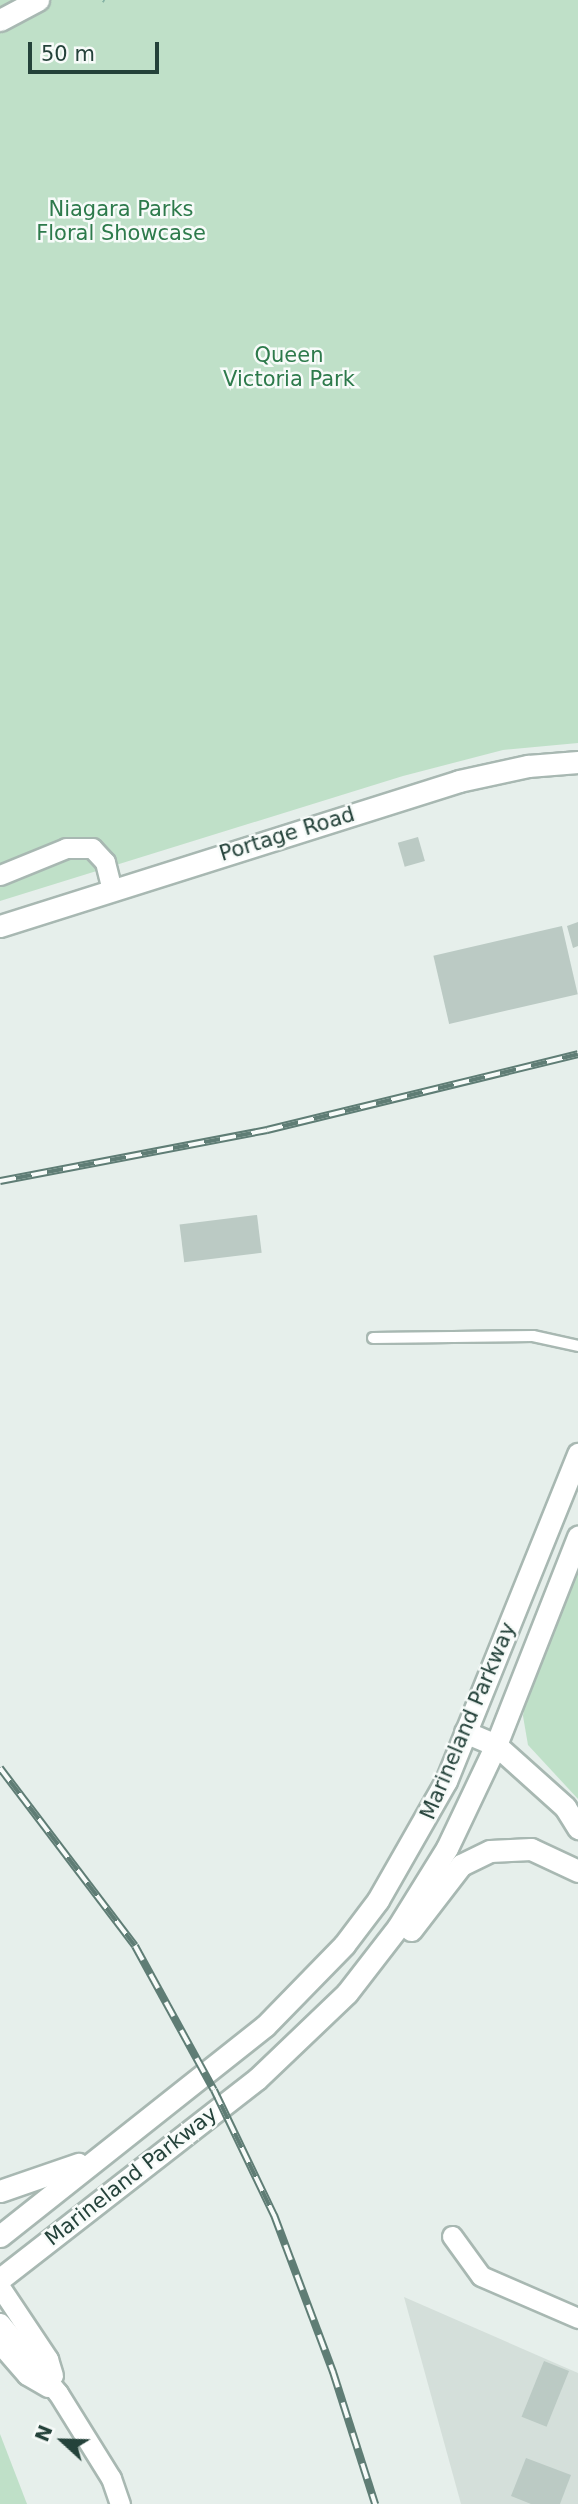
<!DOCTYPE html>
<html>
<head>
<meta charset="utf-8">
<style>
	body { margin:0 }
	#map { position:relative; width:578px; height:2504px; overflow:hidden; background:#e6efeb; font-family:"DejaVu Sans",sans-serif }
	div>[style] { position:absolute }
	.built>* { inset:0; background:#d4dfda }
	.green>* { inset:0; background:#bfe0c8 }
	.building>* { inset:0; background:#bbcac4; transform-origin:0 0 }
	.path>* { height:3.5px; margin-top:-1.75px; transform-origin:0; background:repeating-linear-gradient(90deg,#86b3a5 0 3.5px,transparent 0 8.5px) }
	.roads { filter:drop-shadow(2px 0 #a8b8b2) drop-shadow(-2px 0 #a8b8b2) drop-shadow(0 2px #a8b8b2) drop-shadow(0 -2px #a8b8b2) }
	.lane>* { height:10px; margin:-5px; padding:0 5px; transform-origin:5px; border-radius:5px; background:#fff }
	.street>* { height:19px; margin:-9.5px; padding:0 9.5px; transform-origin:9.5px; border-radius:9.5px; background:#fff }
	.secondary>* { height:21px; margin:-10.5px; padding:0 10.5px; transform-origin:10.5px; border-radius:10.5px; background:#fff }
	.rail>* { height:8px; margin-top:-4px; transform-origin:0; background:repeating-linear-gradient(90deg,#f7fbf9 0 16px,#5f7d75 0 32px); box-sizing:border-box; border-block:2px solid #5f7d75 }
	span { translate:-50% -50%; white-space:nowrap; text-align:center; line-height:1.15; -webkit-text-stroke:5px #f7fbf9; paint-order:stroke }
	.park-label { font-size:21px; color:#2d7a4b }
	.street-label { font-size:21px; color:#24423a }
	.north { position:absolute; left:28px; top:2406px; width:70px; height:70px; -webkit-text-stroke:5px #f7fbf9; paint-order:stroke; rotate:292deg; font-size:19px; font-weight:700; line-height:28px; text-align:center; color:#24423a }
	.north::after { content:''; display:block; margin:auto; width:24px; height:32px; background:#24423a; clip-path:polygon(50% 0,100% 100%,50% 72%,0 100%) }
	.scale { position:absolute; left:28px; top:42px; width:131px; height:32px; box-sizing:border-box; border:4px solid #24423a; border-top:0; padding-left:9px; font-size:21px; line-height:24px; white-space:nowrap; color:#24423a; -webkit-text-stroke:5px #f7fbf9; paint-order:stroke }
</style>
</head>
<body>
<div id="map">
	<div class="built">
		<div style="clip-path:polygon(404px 2297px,578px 2373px,578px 2504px,461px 2504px)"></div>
	</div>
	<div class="green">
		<div style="clip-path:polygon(0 0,578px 0,578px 743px,503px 750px,403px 776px,0 901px)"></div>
		<div style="clip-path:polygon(578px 1560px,578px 1799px,528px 1745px,523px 1716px,527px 1688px)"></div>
		<div style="clip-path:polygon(0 2434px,27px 2504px,0 2504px)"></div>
	</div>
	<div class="building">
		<div style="left:418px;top:837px;width:25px;height:21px;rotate:74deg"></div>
		<div style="clip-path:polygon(578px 922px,578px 946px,573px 948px,567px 926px)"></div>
		<div style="left:562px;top:926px;width:70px;height:132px;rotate:77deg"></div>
		<div style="left:257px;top:1215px;width:38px;height:78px;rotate:83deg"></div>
		<div style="left:544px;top:2361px;width:27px;height:60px;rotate:22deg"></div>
		<div style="clip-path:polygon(526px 2458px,571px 2475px,560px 2504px,531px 2504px,511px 2496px)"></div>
	</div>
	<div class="path">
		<div style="left:103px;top:0;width:2px;rotate:27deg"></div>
	</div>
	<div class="roads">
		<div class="lane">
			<div style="left:373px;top:1338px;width:160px;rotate:-0.7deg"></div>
			<div style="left:533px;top:1336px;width:46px;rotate:12.5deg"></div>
		</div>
		<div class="street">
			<div style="left:0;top:875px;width:71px;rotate:-22.2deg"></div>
			<div style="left:66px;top:848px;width:26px"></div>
			<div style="left:92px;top:848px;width:19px;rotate:47deg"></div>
			<div style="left:105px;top:862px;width:29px;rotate:76deg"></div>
			<div style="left:452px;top:2236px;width:49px;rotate:54.1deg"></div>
			<div style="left:481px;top:2276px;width:106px;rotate:23.4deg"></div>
			<div style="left:0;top:2287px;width:87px;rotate:56.3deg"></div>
			<div style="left:48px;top:2359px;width:17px;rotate:73deg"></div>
			<div style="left:0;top:2323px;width:91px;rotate:50.4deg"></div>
			<div style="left:58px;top:2393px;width:100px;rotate:58.1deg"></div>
			<div style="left:111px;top:2478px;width:28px;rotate:71deg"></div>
			<div style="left:0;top:2344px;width:41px;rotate:48.9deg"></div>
			<div style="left:27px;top:2375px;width:24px;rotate:30deg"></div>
		</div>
		<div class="secondary">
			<div style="left:0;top:20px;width:43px;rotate:-27.8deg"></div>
			<div style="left:0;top:926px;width:481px;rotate:-17.5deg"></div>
			<div style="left:459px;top:781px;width:71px;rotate:-12.3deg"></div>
			<div style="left:528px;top:766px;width:50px;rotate:-4.6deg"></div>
			<div style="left:465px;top:1732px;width:34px;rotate:23deg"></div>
			<div style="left:496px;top:1745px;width:93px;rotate:41.9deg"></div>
			<div style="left:565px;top:1807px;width:25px;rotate:58deg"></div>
			<div style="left:411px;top:1930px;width:82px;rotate:-52.4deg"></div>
			<div style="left:461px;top:1865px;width:32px;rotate:-26deg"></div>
			<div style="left:490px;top:1851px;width:41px;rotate:-2.8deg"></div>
			<div style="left:531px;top:1849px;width:52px;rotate:25.1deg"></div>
			<div style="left:0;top:2191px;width:83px;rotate:-19.1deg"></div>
			<div style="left:0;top:2236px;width:338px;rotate:-38.4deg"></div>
			<div style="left:265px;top:2026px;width:113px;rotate:-45.7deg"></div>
			<div style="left:344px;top:1945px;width:56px;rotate:-52.9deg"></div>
			<div style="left:378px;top:1900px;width:137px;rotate:-60.3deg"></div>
			<div style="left:446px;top:1781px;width:353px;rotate:-68deg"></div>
			<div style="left:0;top:2279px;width:326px;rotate:-37.9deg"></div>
			<div style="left:257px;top:2079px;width:124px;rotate:-43.7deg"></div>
			<div style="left:347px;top:1993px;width:83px;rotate:-52.3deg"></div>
			<div style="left:398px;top:1927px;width:93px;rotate:-58.2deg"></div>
			<div style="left:447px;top:1848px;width:114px;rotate:-64.6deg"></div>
			<div style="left:496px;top:1745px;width:224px;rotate:-68.5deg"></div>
		</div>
	</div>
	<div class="rail">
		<div style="left:0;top:1181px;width:272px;rotate:-10.8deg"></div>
		<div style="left:267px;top:1130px;width:320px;rotate:-13.7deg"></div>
		<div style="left:0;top:1768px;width:223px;rotate:52.8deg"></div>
		<div style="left:135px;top:1946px;width:164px;rotate:61.3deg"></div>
		<div style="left:214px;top:2090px;width:139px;rotate:64.4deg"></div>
		<div style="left:274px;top:2215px;width:168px;rotate:69.4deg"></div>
		<div style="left:333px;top:2372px;width:139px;rotate:72.3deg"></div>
	</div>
	<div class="park-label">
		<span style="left:121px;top:221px">Niagara Parks<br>Floral Showcase</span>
		<span style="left:289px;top:367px">Queen<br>Victoria Park</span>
	</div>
	<div class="street-label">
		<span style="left:287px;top:834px;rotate:-17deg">Portage Road</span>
		<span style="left:468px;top:1721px;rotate:-67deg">Marineland Parkway</span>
		<span style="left:131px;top:2176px;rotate:-38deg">Marineland Parkway</span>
	</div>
	<div class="north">N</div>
	<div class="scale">50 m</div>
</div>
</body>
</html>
